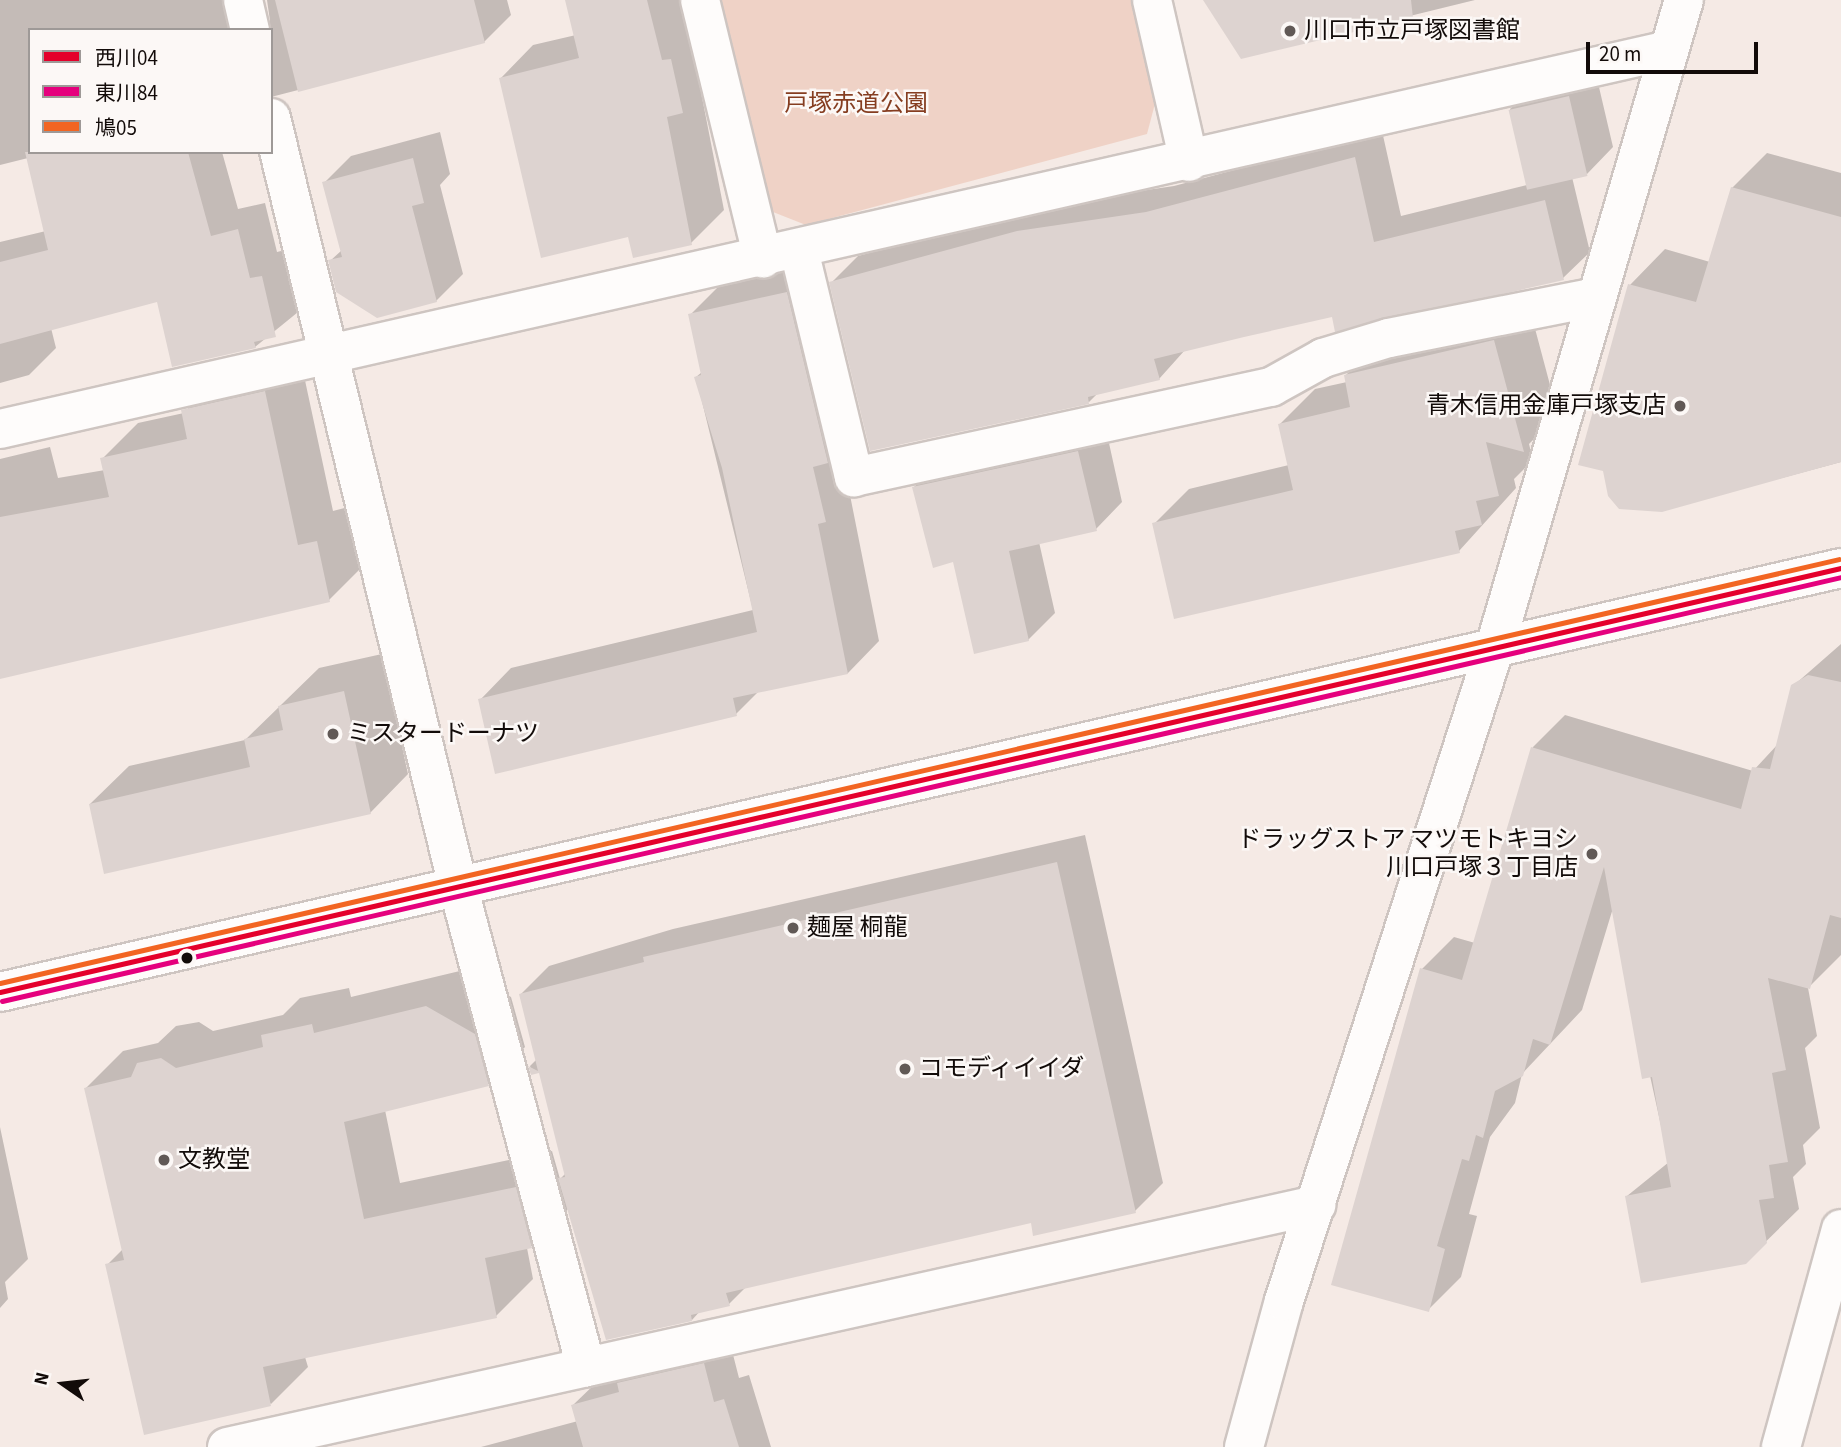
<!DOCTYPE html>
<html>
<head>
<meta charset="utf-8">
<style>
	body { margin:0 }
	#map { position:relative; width:1841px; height:1447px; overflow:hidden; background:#f5eae5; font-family:"Source Sans 3","Noto Sans JP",sans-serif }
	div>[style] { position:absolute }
	.green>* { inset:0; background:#efd2c6 }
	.shadow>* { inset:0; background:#0003 }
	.building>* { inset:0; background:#ddd3d0; transform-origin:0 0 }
	.roads { filter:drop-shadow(2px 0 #cec5c1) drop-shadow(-2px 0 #cec5c1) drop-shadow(0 2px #cec5c1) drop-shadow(0 -2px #cec5c1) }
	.minor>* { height:38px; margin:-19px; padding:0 19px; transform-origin:19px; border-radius:19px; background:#fefcfb }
	.tertiary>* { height:38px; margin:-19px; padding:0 19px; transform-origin:19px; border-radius:19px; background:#fefcfb }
	.bus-1>* { height:5px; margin:-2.5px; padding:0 2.5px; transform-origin:2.5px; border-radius:2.5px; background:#e4002b }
	.bus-2>* { height:5px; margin:-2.5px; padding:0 2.5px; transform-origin:2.5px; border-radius:2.5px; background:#e5007d }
	.bus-3>* { height:5px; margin:-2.5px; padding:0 2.5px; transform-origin:2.5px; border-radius:2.5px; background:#f26522 }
	.dots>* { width:19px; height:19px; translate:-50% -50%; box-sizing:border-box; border:4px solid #fcf8f6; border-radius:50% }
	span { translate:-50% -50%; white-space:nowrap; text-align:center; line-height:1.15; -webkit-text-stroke:5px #fcf8f6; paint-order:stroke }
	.poi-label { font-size:24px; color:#120b09 }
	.left { translate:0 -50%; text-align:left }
	.right { translate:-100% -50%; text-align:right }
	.park-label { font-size:24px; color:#853d20 }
	.legend { position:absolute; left:28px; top:28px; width:245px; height:126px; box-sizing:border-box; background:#fcf8f6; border:2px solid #9e9997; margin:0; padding:9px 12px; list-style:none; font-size:21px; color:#120b09 }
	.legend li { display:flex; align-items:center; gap:14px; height:35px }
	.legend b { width:35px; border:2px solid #9e9997 }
	.north { position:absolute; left:28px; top:1349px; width:70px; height:70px; -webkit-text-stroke:5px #fcf8f6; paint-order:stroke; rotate:284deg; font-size:19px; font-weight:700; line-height:28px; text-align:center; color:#120b09 }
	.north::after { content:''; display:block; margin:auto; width:24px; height:32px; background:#120b09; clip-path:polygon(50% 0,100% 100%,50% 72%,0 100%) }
	.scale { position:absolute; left:1586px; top:42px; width:172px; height:32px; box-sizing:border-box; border:4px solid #120b09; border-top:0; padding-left:9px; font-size:21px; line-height:24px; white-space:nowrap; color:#120b09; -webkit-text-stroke:5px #fcf8f6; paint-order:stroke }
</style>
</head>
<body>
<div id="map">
	<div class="green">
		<div style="clip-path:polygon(721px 0,1135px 0,1157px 96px,1147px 134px,806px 225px,773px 212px)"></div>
	</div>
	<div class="shadow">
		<div style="clip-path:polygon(0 0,254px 0,262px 19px,270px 21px,267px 0,507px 0,511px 15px,484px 42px,271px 97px,271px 30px,30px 30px,30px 152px,222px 152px,238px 209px,265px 203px,277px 252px,289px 249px,303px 308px,255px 347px,159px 299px,51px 328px,56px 348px,29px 375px,0 383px,0 242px,46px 231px,28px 158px,0 165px)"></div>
		<div style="clip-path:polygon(567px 0,688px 0,715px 79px,701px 92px,724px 210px,691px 243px,630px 234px,501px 78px,533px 45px,576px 35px)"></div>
		<div style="clip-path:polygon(1210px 0,1475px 0,1242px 57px)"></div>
		<div style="clip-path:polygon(1595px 70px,1613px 147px,1587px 174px,1572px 177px,1590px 252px,1563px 278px,1333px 315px,1185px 350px,1159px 379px,1098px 393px,1089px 402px,831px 283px,858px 256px,1045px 205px,1174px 186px,1382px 131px,1401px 216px,1527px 185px,1510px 109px,1537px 83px)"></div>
		<div style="clip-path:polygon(440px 132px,450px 174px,440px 185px,463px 274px,436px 301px,330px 261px,342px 250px,324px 183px,351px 156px)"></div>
		<div style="clip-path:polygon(1767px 153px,1841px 173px,1841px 462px,1662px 510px,1630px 285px,1665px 249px,1710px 262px,1732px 188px)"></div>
		<div style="clip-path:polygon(818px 262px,850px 495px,879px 641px,848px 673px,760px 690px,736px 714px,480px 700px,511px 668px,753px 610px,696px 377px,702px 372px,690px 315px,722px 283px)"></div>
		<div style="clip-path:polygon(1529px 306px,1558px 415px,1529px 444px,1533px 460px,1514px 479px,1516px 488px,1459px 551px,1154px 524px,1189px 489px,1289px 465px,1280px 424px,1315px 389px,1347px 382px,1346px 375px,1380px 340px)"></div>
		<div style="clip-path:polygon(300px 357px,333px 511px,352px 506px,365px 564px,329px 600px,0 677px,0 459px,50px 447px,58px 478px,105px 470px,102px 459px,138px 423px,184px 413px,219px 375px)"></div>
		<div style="clip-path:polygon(1105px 425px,1122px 502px,1096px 529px,1039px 542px,1055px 613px,1028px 640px,955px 560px,914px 487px,941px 461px)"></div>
		<div style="clip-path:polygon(1841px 644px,1841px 955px,1808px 988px,1817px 1036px,1805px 1048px,1820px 1128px,1803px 1145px,1806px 1164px,1793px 1177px,1799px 1209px,1745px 1262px,1627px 1196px,1669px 1162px,1613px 908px,1582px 1010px,1522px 1074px,1515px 1103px,1490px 1137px,1469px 1214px,1477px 1216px,1461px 1277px,1428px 1310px,1422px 969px,1454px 937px,1475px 943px,1533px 747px,1565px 715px,1753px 771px,1778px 744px,1793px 686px)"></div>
		<div style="clip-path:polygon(382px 654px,408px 774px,370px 813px,90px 804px,129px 766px,245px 740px,319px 668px)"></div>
		<div style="clip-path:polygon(1085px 835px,1163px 1183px,1135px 1211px,1032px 1221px,747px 1286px,729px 1304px,701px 1310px,692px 1320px,568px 1209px,527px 1248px,533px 1279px,496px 1316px,305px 1357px,308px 1367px,271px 1404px,107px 1265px,123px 1249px,86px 1088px,123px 1051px,158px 1043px,176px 1026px,199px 1022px,213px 1031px,283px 1015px,300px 998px,349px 988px,351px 997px,464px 970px,511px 997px,525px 1047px,488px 1084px,385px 1110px,400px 1183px,552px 1151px,560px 1179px,566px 1173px,540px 1071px,532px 1073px,530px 1066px,537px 1059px,521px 994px,549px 966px,673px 929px)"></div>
		<div style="clip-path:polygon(0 1127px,28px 1259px,5px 1282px,8px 1299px,0 1308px)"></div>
		<div style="clip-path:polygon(729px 1339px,739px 1378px,749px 1375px,771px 1447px,481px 1447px,578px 1421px,573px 1405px,599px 1380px)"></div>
	</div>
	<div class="building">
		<div style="clip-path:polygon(275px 0,474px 0,485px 43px,298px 92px)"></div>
		<div style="clip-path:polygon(565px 0,647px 0,662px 60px,671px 59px,683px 113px,667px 117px,692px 245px,633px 258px,628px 237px,541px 258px,499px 78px,579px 58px)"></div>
		<div style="clip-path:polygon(1203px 0,1411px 0,1413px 18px,1241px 59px)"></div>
		<div style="left:1569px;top:96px;width:82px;height:62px;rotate:77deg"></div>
		<div style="clip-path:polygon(25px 152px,188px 152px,211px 236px,238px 229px,250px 278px,262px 276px,276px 337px,254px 342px,256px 348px,172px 367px,157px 302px,0 344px,0 262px,48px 250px)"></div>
		<div style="clip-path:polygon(1355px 157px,1374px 242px,1545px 200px,1564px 280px,1335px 332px,1332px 317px,1244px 337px,1154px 359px,1160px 380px,1088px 397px,1089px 404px,870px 451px,829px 282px,1017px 231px,1146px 212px)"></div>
		<div style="clip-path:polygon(413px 158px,424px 203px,412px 206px,437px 302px,377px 318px,336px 292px,328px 260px,342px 257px,322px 182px)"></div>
		<div style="clip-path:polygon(1731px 187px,1841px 217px,1841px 462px,1662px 512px,1619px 509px,1608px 496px,1603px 471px,1578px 465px,1628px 284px,1696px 302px)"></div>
		<div style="clip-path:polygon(787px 292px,828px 463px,813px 467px,826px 522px,818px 524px,848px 674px,733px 698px,737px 716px,495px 774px,478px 699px,757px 632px,722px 468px,694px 377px,701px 375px,688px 314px)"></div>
		<div style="clip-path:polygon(1494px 340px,1524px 452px,1486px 442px,1499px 496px,1476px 501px,1482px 525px,1455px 531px,1460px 553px,1174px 619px,1152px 523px,1293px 490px,1278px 424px,1350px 407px,1344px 375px)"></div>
		<div style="clip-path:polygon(265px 391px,298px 545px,317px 541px,330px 602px,0 679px,0 517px,109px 497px,100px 458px,187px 439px,181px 410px)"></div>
		<div style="clip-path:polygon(1078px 451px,1097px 531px,1009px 551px,1029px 641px,974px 654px,953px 562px,933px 568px,912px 487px)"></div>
		<div style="clip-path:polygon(1808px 675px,1841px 682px,1841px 918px,1830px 915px,1810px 989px,1768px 978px,1786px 1070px,1772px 1073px,1788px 1162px,1769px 1165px,1774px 1198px,1759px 1200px,1767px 1243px,1746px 1264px,1641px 1283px,1625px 1196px,1671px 1187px,1652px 1077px,1642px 1079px,1604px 867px,1550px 1045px,1533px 1039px,1523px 1076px,1495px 1091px,1483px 1138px,1476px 1135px,1469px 1161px,1462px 1159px,1437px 1246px,1445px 1249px,1429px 1312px,1331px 1285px,1420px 968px,1462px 980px,1531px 747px,1741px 809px,1752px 767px,1770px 769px,1791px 685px)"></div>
		<div style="clip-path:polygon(344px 691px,371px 814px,104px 874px,89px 804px,250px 767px,244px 739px,283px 730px,278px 706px)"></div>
		<div style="clip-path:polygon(1057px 862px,1136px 1213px,1033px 1236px,1031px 1223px,726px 1293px,730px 1306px,691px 1315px,692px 1321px,606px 1340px,558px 1178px,565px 1177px,539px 1073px,531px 1075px,528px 1066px,538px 1071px,519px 994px,644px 962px,643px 957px)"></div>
		<div style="clip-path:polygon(426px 1006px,475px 1034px,489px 1086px,344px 1122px,364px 1219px,516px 1187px,532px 1248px,485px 1258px,497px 1318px,263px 1367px,271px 1406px,144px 1435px,105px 1264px,124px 1260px,84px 1088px,131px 1077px,137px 1063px,161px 1058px,176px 1068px,263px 1047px,261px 1035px,312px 1024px,314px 1033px)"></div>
		<div style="clip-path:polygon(704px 1363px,714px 1402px,724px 1399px,739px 1447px,583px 1447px,571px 1405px,619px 1392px,617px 1383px)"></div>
	</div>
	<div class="roads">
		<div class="minor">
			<div style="left:243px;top:0;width:31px;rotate:77deg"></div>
			<div style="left:700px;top:0;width:266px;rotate:76.3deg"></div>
			<div style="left:1152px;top:0;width:166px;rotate:77.1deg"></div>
			<div style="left:271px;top:118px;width:790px;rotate:76.32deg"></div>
			<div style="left:458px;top:886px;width:498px;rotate:75.1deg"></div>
			<div style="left:799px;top:250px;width:234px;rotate:76.4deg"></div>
			<div style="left:854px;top:477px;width:427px;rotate:-12.2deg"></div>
			<div style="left:1271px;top:387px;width:60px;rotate:-29.1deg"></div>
			<div style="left:1323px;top:358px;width:69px;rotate:-16.9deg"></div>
			<div style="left:1389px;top:338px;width:212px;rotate:-11.2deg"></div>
			<div style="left:0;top:429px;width:1711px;rotate:-12.8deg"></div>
			<div style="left:227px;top:1447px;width:1116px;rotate:-12.53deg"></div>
			<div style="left:1244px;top:1447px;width:151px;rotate:-74.7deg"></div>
			<div style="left:1284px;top:1301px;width:687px;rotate:-72.12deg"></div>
			<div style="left:1495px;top:647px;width:674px;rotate:-73.72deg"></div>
		</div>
		<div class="tertiary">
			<div style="left:0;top:992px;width:1889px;rotate:-12.97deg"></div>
			<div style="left:1781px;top:1447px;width:226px;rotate:-74.6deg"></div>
		</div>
	</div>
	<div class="bus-1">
		<div style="left:0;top:992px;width:1889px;rotate:-12.97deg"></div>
	</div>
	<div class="bus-2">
		<div style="left:2px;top:1001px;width:1887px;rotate:-12.98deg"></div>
	</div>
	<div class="bus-3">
		<div style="left:0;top:983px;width:1887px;rotate:-12.98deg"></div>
	</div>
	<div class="dots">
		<div style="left:1290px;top:31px;background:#615956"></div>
		<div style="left:1680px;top:406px;background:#615956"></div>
		<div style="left:333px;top:734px;background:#615956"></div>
		<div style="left:1592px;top:854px;background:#615956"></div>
		<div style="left:793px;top:928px;background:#615956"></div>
		<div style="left:187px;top:958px;background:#120b09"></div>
		<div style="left:905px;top:1069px;background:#615956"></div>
		<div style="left:164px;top:1160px;background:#615956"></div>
	</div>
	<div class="poi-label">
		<span class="left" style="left:1304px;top:31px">川口市立戸塚図書館</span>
		<span class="right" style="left:1666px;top:406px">青木信用金庫戸塚支店</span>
		<span class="left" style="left:347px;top:734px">ミスタードーナツ</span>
		<span class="right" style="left:1578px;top:854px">ドラッグストア マツモトキヨシ<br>川口戸塚３丁目店</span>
		<span class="left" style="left:807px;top:928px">麺屋 桐龍</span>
		<span class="left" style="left:919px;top:1069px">コモディイイダ</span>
		<span class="left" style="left:178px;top:1160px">文教堂</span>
	</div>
	<div class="park-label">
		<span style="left:856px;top:104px">戸塚赤道公園</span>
	</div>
	<ul class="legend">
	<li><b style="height:9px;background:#e4002b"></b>西川04</li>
	<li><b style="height:9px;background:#e5007d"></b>東川84</li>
	<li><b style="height:9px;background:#f26522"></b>鳩05</li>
	</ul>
	<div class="north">N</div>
	<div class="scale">20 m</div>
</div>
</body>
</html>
